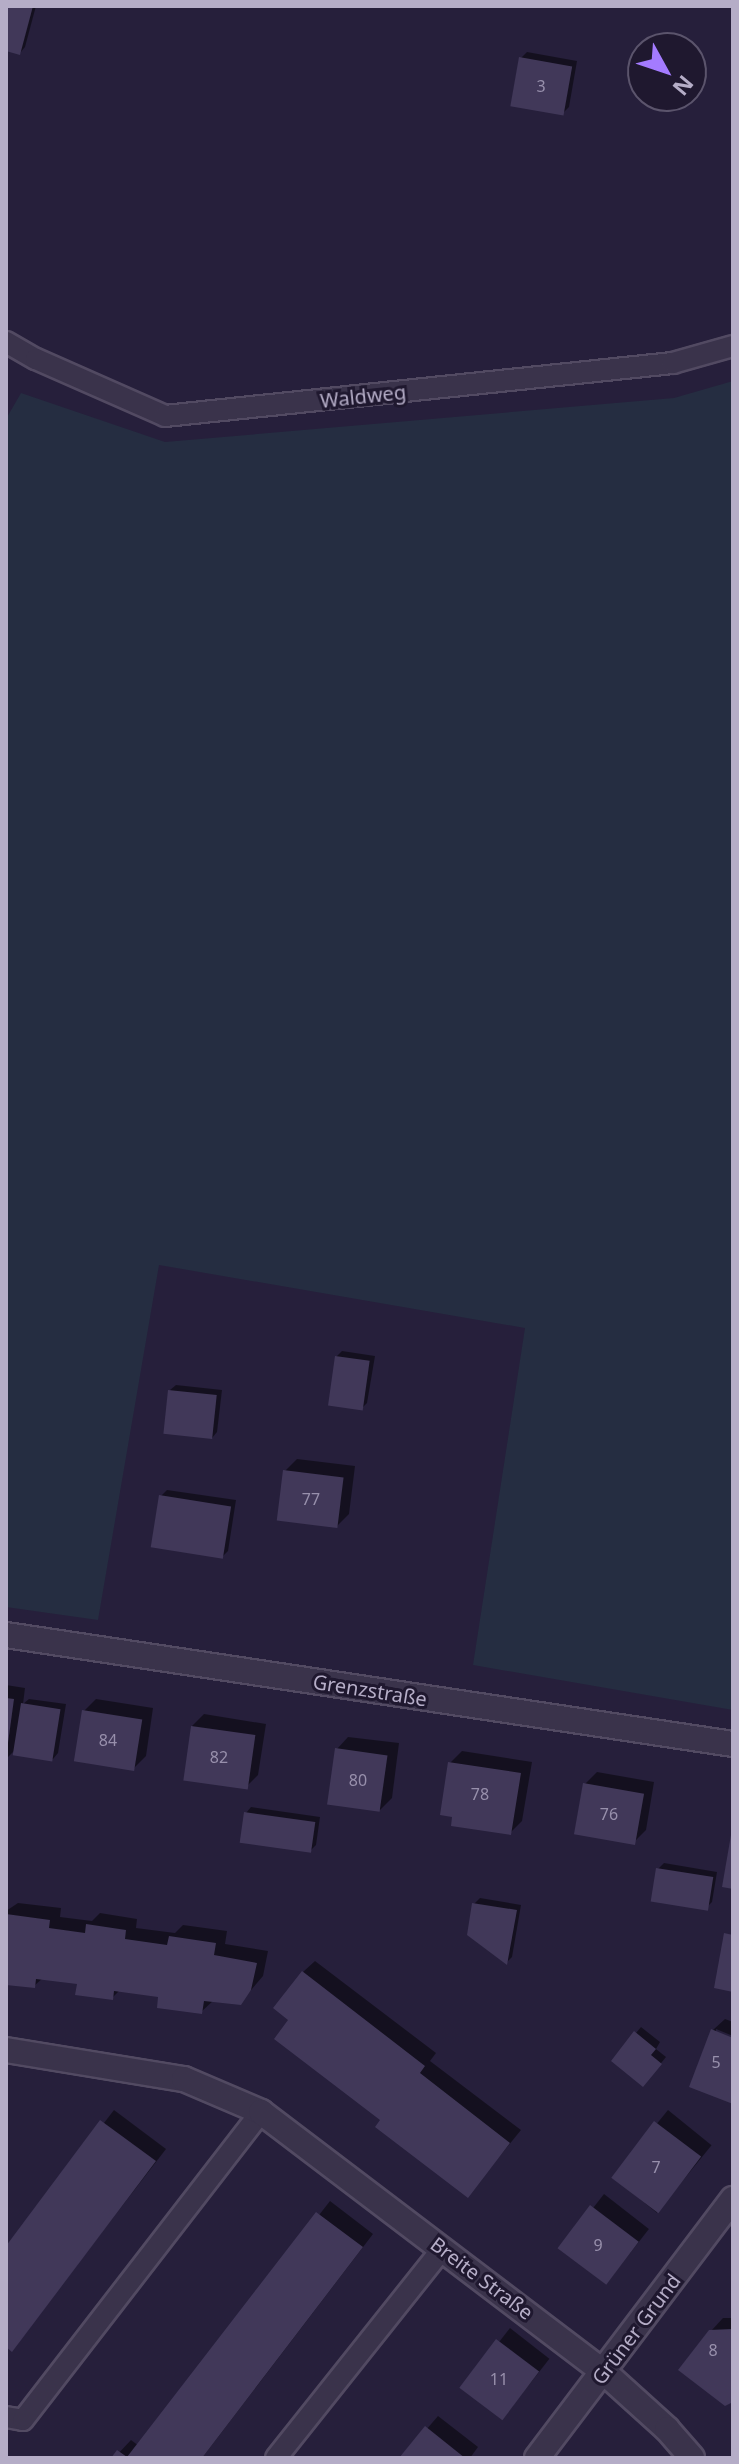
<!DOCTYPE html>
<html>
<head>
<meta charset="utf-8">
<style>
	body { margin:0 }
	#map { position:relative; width:739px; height:2464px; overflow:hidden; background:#261f3b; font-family:"Noto Sans",sans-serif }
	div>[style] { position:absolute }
	.green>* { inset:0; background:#252d41 }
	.shadow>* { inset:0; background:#0007; transform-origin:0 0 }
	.building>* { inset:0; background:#413859; transform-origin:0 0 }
	.roads { filter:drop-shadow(2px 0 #524a62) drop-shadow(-2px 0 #524a62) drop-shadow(0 2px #524a62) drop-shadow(0 -2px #524a62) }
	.service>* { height:20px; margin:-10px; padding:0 10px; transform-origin:10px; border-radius:10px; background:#3a334b }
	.minor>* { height:24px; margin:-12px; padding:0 12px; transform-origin:12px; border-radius:12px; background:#3a334b }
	span { translate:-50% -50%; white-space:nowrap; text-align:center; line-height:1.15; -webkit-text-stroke:6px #1f182f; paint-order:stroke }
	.number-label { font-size:16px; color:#9890ac }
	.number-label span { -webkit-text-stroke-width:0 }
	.street-label { font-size:20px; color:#b5adc7 }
	.frame { position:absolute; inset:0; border:8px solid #b5adc7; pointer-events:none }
	.north { position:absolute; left:627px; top:32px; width:80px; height:80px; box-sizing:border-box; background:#1f182f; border:2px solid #5b546c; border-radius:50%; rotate:130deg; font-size:22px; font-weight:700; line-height:32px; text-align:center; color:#b5adc7 }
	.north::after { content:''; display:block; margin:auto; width:28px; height:36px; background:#a47bff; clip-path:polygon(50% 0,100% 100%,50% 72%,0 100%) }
</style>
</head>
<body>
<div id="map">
	<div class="green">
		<div style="clip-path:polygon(733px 381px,733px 1710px,473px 1665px,525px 1328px,159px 1265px,98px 1620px,6px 1607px,6px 419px,21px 393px,165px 442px,674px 398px)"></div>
	</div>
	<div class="shadow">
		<div style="clip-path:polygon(6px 6px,36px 6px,25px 47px,20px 53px,6px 49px)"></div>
		<div style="clip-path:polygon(527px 52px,577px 61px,569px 107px,563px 113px,521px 58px)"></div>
		<div style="clip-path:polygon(342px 1351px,375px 1356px,367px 1403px,361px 1409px,336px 1357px)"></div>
		<div style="clip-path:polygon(176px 1385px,222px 1390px,217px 1432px,212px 1438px,170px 1390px)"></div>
		<div style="clip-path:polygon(297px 1459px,355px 1466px,349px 1514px,337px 1526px,285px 1471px)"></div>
		<div style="clip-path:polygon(167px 1490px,236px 1500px,228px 1551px,223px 1556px,161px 1496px)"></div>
		<div style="clip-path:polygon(6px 1685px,25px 1688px,23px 1704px,29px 1699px,66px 1704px,58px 1753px,53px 1759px,16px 1749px,6px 1759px)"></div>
		<div style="clip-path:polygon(96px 1699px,153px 1708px,146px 1756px,134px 1768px,84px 1711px)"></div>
		<div style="clip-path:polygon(204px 1714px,266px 1724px,258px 1775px,246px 1787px,192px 1726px)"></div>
		<div style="clip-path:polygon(348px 1737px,399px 1743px,392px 1798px,380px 1810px,337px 1749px)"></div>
		<div style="clip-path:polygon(462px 1751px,532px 1762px,522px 1821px,510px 1833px,450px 1763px)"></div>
		<div style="clip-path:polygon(597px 1772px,654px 1782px,646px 1830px,634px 1842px,585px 1784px)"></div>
		<div style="clip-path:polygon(251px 1807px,320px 1817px,316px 1845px,310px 1851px,246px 1813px)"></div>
		<div style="clip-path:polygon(664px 1863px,717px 1872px,712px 1902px,706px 1908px,658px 1869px)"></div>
		<div style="clip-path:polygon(480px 1898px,521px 1905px,512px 1957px,507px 1962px,474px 1904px)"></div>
		<div style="clip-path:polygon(18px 1903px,61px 1908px,60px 1917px,92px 1921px,100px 1913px,137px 1919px,136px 1928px,175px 1933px,183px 1925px,227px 1931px,225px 1944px,268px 1951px,263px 1976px,240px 2003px,214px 2000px,201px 2012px,161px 1995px,120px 1990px,112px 1998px,80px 1982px,43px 1978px,34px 1986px,6px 1983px,6px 1911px)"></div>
		<div style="clip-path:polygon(315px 1961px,436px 2053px,430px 2061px,521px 2130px,468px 2195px,383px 2120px,291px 2019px,303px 1972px)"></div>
		<div style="clip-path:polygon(725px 2019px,733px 2022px,733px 2036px,716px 2029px,716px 2033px,733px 2040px,733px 2102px,713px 2030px)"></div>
		<div style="clip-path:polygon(641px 2027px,660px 2042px,656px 2049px,666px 2057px,649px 2078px,636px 2033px)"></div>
		<div style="clip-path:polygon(114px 2110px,166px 2149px,12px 2349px,6px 2345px,6px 2250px)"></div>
		<div style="left:668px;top:2110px;width:56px;height:87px;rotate:39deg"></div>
		<div style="left:604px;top:2194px;width:57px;height:70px;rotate:38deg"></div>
		<div style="clip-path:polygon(330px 2201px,373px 2234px,202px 2458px,114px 2458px,131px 2440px,139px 2446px)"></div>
		<div style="clip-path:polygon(723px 2318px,733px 2318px,733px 2400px,711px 2331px)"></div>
		<div style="left:510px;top:2328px;width:50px;height:75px;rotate:38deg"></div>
		<div style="clip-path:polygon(438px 2416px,478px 2447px,470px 2458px,402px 2458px)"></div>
	</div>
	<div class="building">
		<div style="clip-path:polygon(6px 6px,33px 6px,20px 55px,6px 51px)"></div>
		<div style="left:519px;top:57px;width:54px;height:50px;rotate:10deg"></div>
		<div style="left:335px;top:1356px;width:35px;height:50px;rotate:8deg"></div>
		<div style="left:168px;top:1390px;width:49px;height:44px;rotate:6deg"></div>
		<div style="left:283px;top:1470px;width:61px;height:51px;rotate:7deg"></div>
		<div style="left:159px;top:1495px;width:73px;height:53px;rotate:9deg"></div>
		<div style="clip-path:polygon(6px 1698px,14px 1699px,8px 1743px,6px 1743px)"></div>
		<div style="left:21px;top:1703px;width:40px;height:53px;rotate:9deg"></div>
		<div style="left:82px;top:1710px;width:61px;height:52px;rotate:9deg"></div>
		<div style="left:191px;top:1726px;width:65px;height:55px;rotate:8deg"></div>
		<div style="left:335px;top:1748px;width:53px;height:57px;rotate:8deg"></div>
		<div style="clip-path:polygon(448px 1762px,521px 1773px,511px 1835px,451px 1826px,452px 1817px,440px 1815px)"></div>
		<div style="left:583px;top:1783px;width:62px;height:52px;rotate:10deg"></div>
		<div style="left:244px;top:1812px;width:72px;height:31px;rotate:8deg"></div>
		<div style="clip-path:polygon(731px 1835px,733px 1835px,733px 1889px,722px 1887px)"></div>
		<div style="left:656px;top:1868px;width:58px;height:34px;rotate:9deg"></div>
		<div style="clip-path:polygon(472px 1903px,517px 1910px,507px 1965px,467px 1935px)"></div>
		<div style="clip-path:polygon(6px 1914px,50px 1920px,49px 1928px,85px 1933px,86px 1924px,126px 1930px,125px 1939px,167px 1945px,169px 1936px,216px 1943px,214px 1955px,257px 1963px,251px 1990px,241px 2005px,204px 2001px,202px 2014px,157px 2008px,158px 1997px,114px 1991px,113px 2000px,75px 1995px,77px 1984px,36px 1979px,35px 1988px,6px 1985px)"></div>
		<div style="clip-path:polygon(724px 1933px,733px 1935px,733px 1992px,714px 1988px)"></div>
		<div style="clip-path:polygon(302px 1971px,425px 2066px,420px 2073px,510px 2143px,468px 2198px,375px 2127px,380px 2120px,274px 2039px,288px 2020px,273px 2008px)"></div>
		<div style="clip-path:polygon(711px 2029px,733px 2038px,733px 2104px,689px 2087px)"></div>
		<div style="clip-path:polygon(634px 2031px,656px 2049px,651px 2055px,662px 2064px,643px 2087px,611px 2061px)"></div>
		<div style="clip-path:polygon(100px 2120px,156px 2161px,12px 2352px,6px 2347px,6px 2246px)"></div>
		<div style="left:654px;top:2121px;width:59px;height:71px;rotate:37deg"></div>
		<div style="left:590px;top:2205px;width:61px;height:54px;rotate:37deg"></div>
		<div style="clip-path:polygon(316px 2212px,363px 2247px,202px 2458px,111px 2458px,117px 2450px,127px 2457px)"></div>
		<div style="clip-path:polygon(733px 2329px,733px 2402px,725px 2406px,678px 2370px,709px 2330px)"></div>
		<div style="left:496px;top:2339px;width:54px;height:61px;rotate:37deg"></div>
		<div style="clip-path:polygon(425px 2426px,465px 2458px,399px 2458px)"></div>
	</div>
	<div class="roads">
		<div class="service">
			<div style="left:6px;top:342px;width:34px;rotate:30deg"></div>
			<div style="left:36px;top:359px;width:141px;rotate:23.8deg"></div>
			<div style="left:165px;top:416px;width:511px;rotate:-5.96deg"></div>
			<div style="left:673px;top:363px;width:62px;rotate:-15.8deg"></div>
			<div style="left:6px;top:2417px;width:17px;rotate:10deg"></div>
			<div style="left:23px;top:2420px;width:389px;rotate:-52.3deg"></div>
			<div style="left:276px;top:2458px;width:268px;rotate:-51.5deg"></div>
		</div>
		<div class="minor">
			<div style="left:6px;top:1635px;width:735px;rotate:8.53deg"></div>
			<div style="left:6px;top:2050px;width:180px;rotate:9.3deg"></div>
			<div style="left:184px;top:2079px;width:84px;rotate:23.2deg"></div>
			<div style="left:261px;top:2112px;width:430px;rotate:37.2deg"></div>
			<div style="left:604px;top:2372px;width:85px;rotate:42.1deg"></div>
			<div style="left:667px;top:2429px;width:38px;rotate:49deg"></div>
			<div style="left:537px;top:2458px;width:325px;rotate:-52.9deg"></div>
		</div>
	</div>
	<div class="number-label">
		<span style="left:541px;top:86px">3</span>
		<span style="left:311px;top:1499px">77</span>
		<span style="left:108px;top:1740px">84</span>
		<span style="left:219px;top:1757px">82</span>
		<span style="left:358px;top:1780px">80</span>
		<span style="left:480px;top:1794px">78</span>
		<span style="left:609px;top:1814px">76</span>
		<span style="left:716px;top:2062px">5</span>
		<span style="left:656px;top:2167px">7</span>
		<span style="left:598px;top:2245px">9</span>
		<span style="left:713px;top:2350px">8</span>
		<span style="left:499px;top:2379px">11</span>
	</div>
	<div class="street-label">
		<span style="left:363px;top:396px;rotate:-6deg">Waldweg</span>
		<span style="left:370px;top:1690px;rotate:9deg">Grenzstraße</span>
		<span style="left:482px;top:2278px;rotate:37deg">Breite Straße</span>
		<span style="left:636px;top:2329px;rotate:-53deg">Grüner Grund</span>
	</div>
	<div class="frame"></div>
	<div class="north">N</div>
</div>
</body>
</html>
